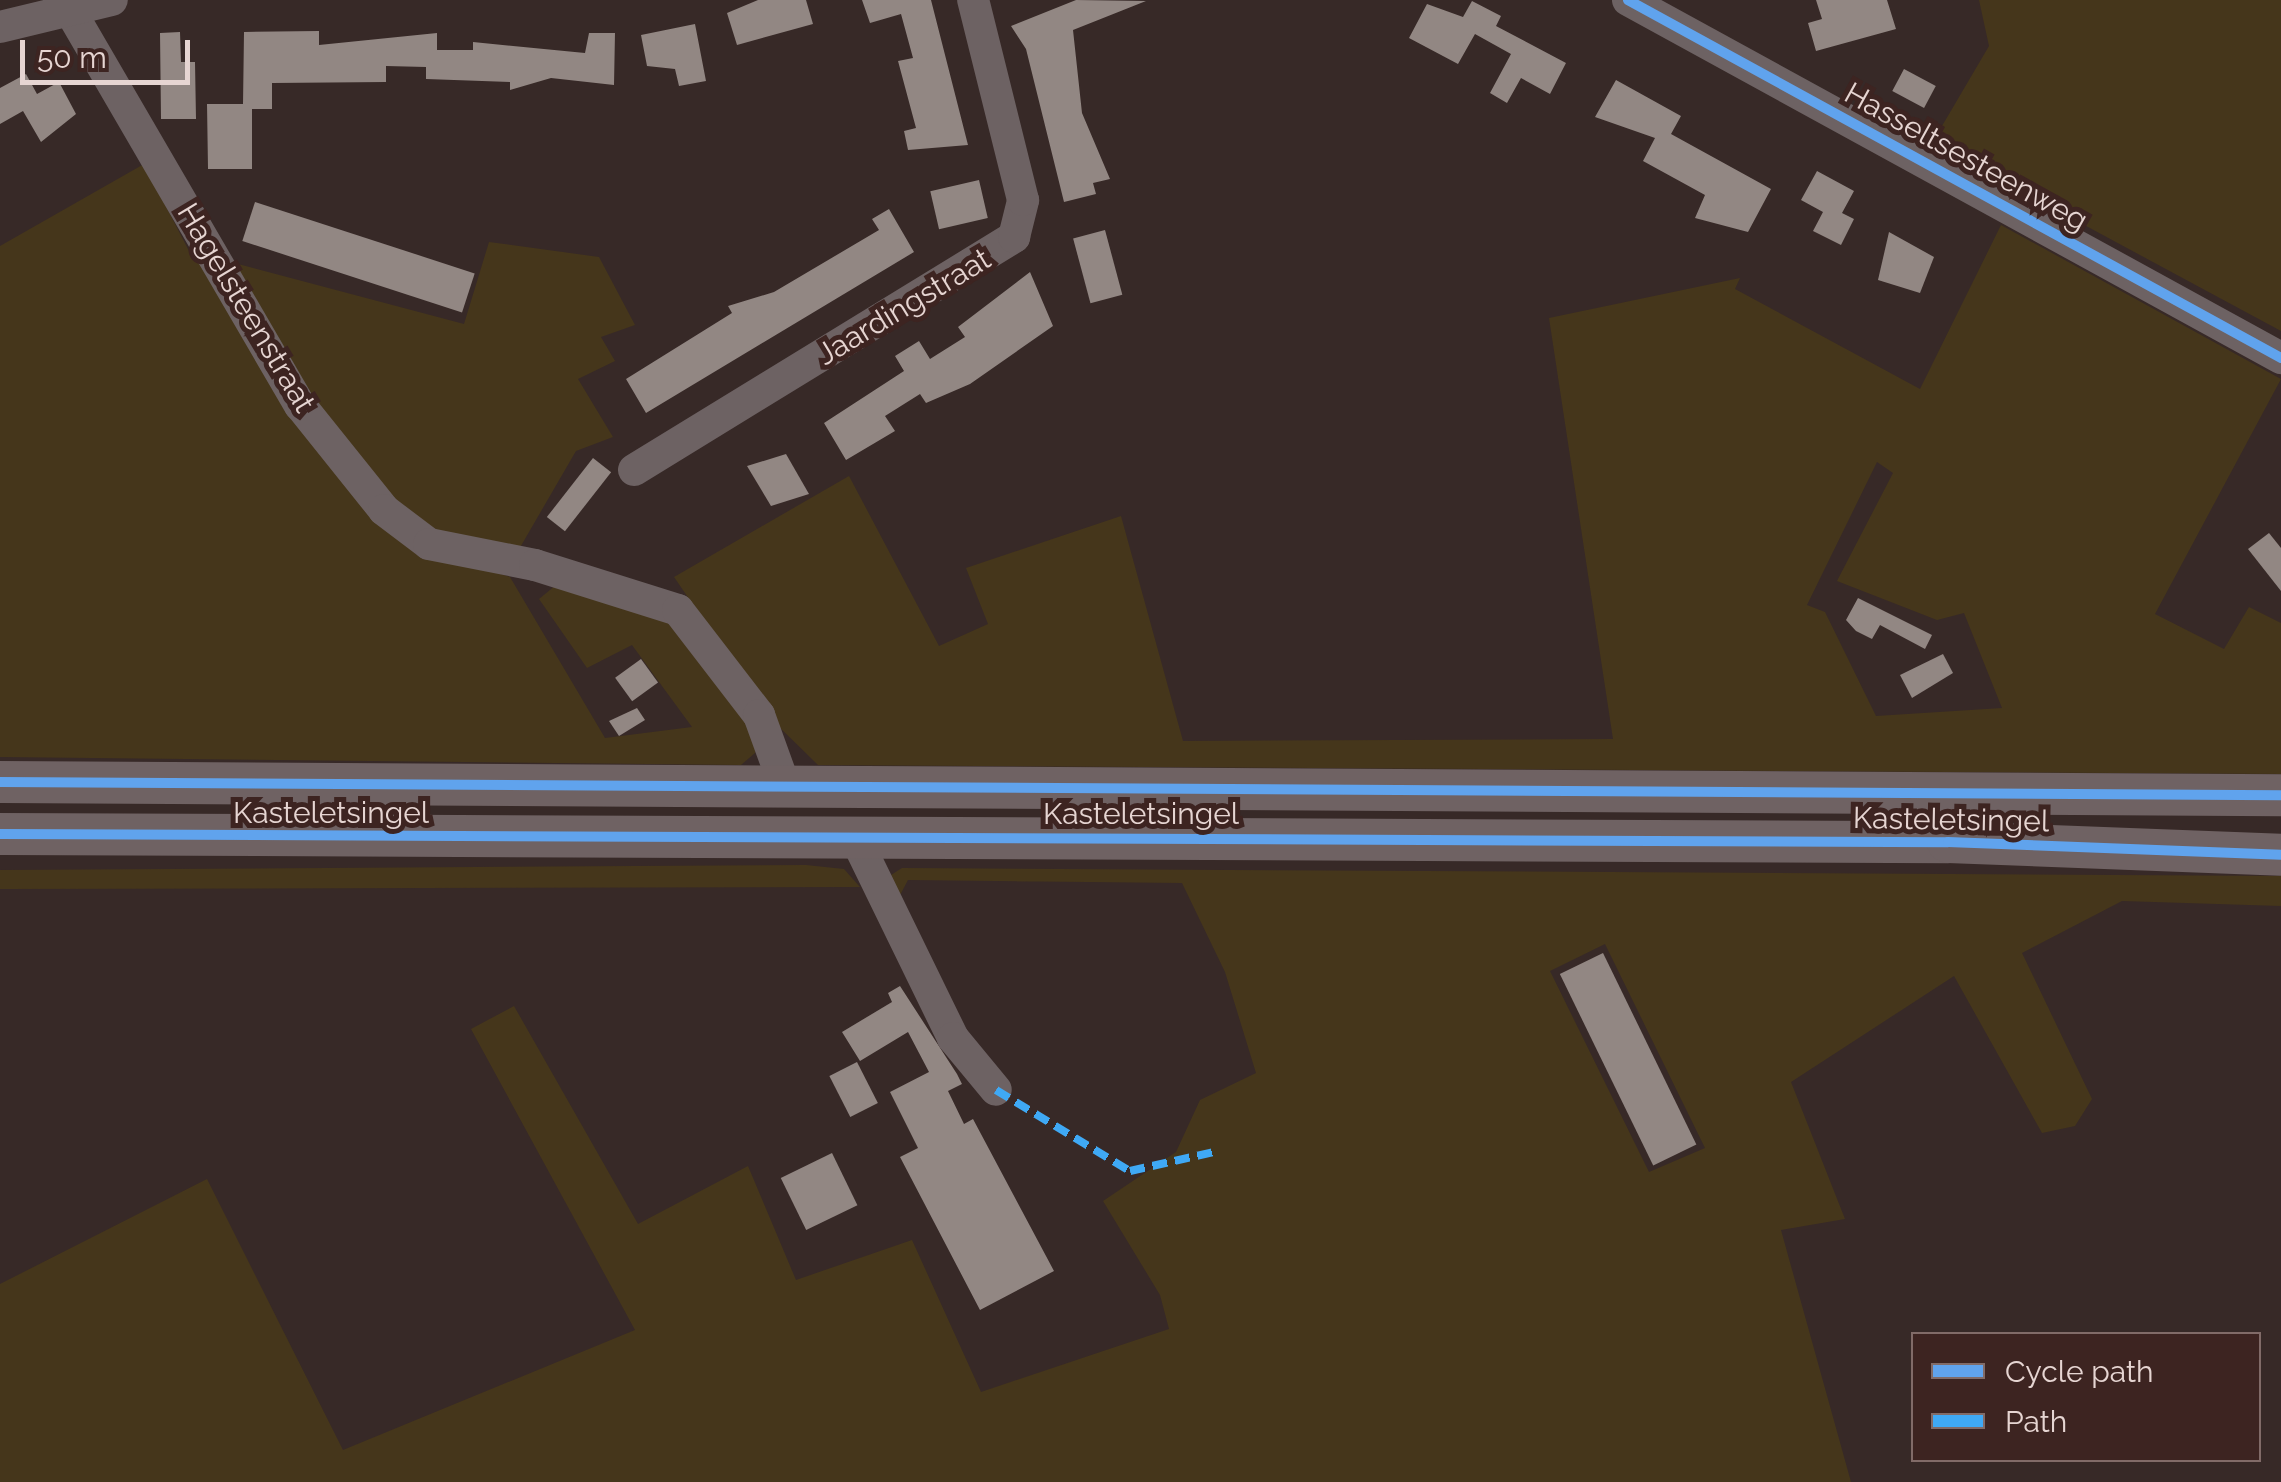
<!DOCTYPE html>
<html>
<head>
<meta charset="utf-8">
<style>
	body { margin:0 }
	#map { position:relative; width:2281px; height:1482px; overflow:hidden; background:#372927; font-family:Raleway,sans-serif }
	div>[style] { position:absolute }
	.green>* { inset:0; background:#45361b }
	.building>* { inset:0; background:#928783; transform-origin:0 0 }
	.minor>* { height:32px; margin:-16px; padding:0 16px; transform-origin:16px; border-radius:16px; background:#6d6263 }
	.major>* { height:42px; margin:-21px; padding:0 21px; transform-origin:21px; border-radius:21px; background:#6f6263 }
	.quiet>* { height:8px; margin-top:-4px; transform-origin:0; background:repeating-linear-gradient(90deg,#3fa9f5 0 15px,transparent 0 23px) }
	.cycleway>* { height:10px; margin:-5px; padding:0 5px; transform-origin:5px; border-radius:5px; background:#60a3ed }
	span { translate:-50% -50%; white-space:nowrap; text-align:center; line-height:1.15; -webkit-text-stroke:10px #3d2421; paint-order:stroke }
	.street-label { font-size:30px; color:#e6d5d2 }
	.legend { position:absolute; left:1911px; top:1332px; width:350px; height:130px; box-sizing:border-box; background:#3d2421; border:2px solid #816b68; margin:0; padding:12px 18px; list-style:none; font-size:30px; color:#e6d5d2 }
	.legend li { display:flex; align-items:center; gap:20px; height:50px }
	.legend b { width:50px; border:2px solid #816b68 }
	.scale { position:absolute; left:20px; top:40px; width:170px; height:45px; box-sizing:border-box; border:5px solid #e6d5d2; border-top:0; padding-left:12px; font-size:30px; line-height:35px; white-space:nowrap; color:#e6d5d2; -webkit-text-stroke:8px #3d2421; paint-order:stroke }
</style>
</head>
<body>
<div id="map">
	<div class="green">
		<div style="clip-path:polygon(1979px 0,2281px 0,2281px 331px,1932px 143px,1989px 46px)"></div>
		<div style="clip-path:polygon(evenodd,144px 164px,189px 251px,464px 324px,489px 242px,599px 257px,635px 325px,601px 337px,615px 361px,578px 379px,613px 437px,576px 451px,518px 551px,652px 587px,756px 736px,755px 753px,741px 765px,0 757px,0 246px,144px 164px,482px 568px,556px 585px,539px 599px,587px 668px,632px 645px,692px 727px,605px 738px,510px 577px,482px 568px)"></div>
		<div style="clip-path:polygon(evenodd,2001px 225px,2281px 379px,2155px 614px,2224px 649px,2249px 607px,2281px 623px,2281px 774px,818px 765px,773px 721px,674px 577px,849px 476px,939px 646px,988px 624px,966px 568px,1121px 516px,1183px 741px,1613px 739px,1549px 318px,1740px 278px,1735px 289px,1920px 389px,2001px 225px,1877px 462px,1893px 473px,1837px 581px,1937px 620px,1964px 613px,2002px 708px,1876px 716px,1825px 612px,1807px 605px,1877px 462px)"></div>
		<div style="clip-path:polygon(806px 865px,844px 869px,860px 887px,0 889px,0 870px)"></div>
		<div style="clip-path:polygon(evenodd,902px 868px,2281px 876px,2281px 906px,2122px 901px,2022px 953px,2092px 1099px,2075px 1126px,2042px 1133px,1954px 976px,1791px 1082px,1845px 1219px,1781px 1230px,1851px 1482px,0 1482px,0 1284px,207px 1179px,343px 1450px,635px 1330px,471px 1029px,514px 1006px,638px 1224px,748px 1166px,796px 1280px,912px 1240px,981px 1392px,1169px 1329px,1160px 1295px,1103px 1201px,1176px 1152px,1200px 1100px,1256px 1073px,1225px 972px,1182px 883px,908px 880px,899px 897px,891px 875px,902px 868px,1605px 944px,1705px 1148px,1649px 1172px,1550px 971px,1605px 944px)"></div>
	</div>
	<div class="building">
		<div style="clip-path:polygon(758px 0,806px 0,813px 24px,737px 45px,727px 13px)"></div>
		<div style="clip-path:polygon(862px 0,931px 0,968px 145px,908px 150px,904px 131px,916px 128px,898px 61px,913px 58px,901px 14px,870px 23px)"></div>
		<div style="clip-path:polygon(1076px 0,1146px 1px,1073px 30px,1082px 113px,1110px 179px,1093px 183px,1096px 194px,1064px 202px,1026px 49px,1011px 26px)"></div>
		<div style="clip-path:polygon(1816px 0,1887px 0,1896px 29px,1816px 51px,1808px 23px,1822px 19px)"></div>
		<div style="clip-path:polygon(1472px 1px,1501px 16px,1496px 26px,1566px 63px,1550px 94px,1521px 78px,1507px 103px,1490px 93px,1511px 54px,1475px 34px,1458px 64px,1409px 38px,1427px 4px,1463px 17px)"></div>
		<div style="clip-path:polygon(695px 24px,706px 81px,679px 86px,675px 69px,647px 66px,641px 35px)"></div>
		<div style="clip-path:polygon(319px 31px,319px 45px,437px 33px,437px 50px,473px 50px,473px 42px,585px 53px,589px 33px,615px 33px,614px 85px,551px 78px,510px 90px,510px 82px,426px 79px,426px 67px,386px 66px,386px 82px,272px 83px,272px 109px,252px 109px,252px 169px,208px 169px,207px 104px,243px 104px,244px 32px)"></div>
		<div style="clip-path:polygon(180px 32px,181px 62px,195px 62px,196px 119px,161px 119px,160px 33px)"></div>
		<div style="left:1904px;top:69px;width:36px;height:25px;rotate:28deg"></div>
		<div style="clip-path:polygon(26px 74px,37px 94px,59px 82px,76px 114px,41px 142px,23px 111px,0 124px,0 88px)"></div>
		<div style="clip-path:polygon(1616px 80px,1681px 116px,1671px 134px,1771px 189px,1748px 232px,1695px 218px,1705px 195px,1643px 161px,1655px 138px,1595px 117px)"></div>
		<div style="clip-path:polygon(1817px 171px,1854px 191px,1842px 213px,1854px 219px,1841px 245px,1813px 231px,1823px 212px,1801px 200px)"></div>
		<div style="left:979px;top:180px;width:39px;height:50px;rotate:77deg"></div>
		<div style="left:255px;top:202px;width:231px;height:41px;rotate:18deg"></div>
		<div style="clip-path:polygon(889px 209px,914px 252px,646px 413px,626px 379px,732px 313px,728px 306px,774px 292px,879px 230px,872px 219px)"></div>
		<div style="left:1105px;top:230px;width:67px;height:33px;rotate:75deg"></div>
		<div style="clip-path:polygon(1889px 232px,1934px 257px,1920px 293px,1878px 280px)"></div>
		<div style="clip-path:polygon(1030px 272px,1053px 326px,970px 384px,926px 403px,920px 394px,885px 416px,895px 431px,846px 460px,824px 423px,904px 371px,895px 356px,919px 341px,930px 359px,965px 337px,958px 327px)"></div>
		<div style="clip-path:polygon(786px 454px,809px 494px,771px 506px,747px 466px)"></div>
		<div style="left:593px;top:458px;width:23px;height:75px;rotate:38deg"></div>
		<div style="clip-path:polygon(2269px 533px,2281px 548px,2281px 591px,2248px 549px)"></div>
		<div style="clip-path:polygon(1858px 598px,1932px 635px,1925px 649px,1880px 625px,1872px 639px,1856px 631px,1846px 620px)"></div>
		<div style="clip-path:polygon(1943px 654px,1953px 673px,1912px 698px,1900px 675px)"></div>
		<div style="left:641px;top:659px;width:29px;height:32px;rotate:54deg"></div>
		<div style="clip-path:polygon(637px 708px,645px 720px,619px 736px,609px 721px)"></div>
		<div style="left:1603px;top:953px;width:213px;height:48px;rotate:64deg"></div>
		<div style="clip-path:polygon(900px 986px,957px 1074px,962px 1084px,948px 1091px,964px 1124px,973px 1119px,1054px 1271px,980px 1310px,900px 1157px,918px 1148px,890px 1092px,929px 1072px,908px 1032px,860px 1061px,842px 1032px,892px 1002px,888px 993px)"></div>
		<div style="left:857px;top:1062px;width:46px;height:31px;rotate:63deg"></div>
		<div style="left:832px;top:1153px;width:58px;height:57px;rotate:64deg"></div>
	</div>
	<div class="minor">
		<div style="left:1628px;top:0;width:745px;rotate:28.73deg"></div>
		<div style="left:68px;top:7px;width:461px;rotate:59.8deg"></div>
		<div style="left:300px;top:405px;width:134px;rotate:51.3deg"></div>
		<div style="left:384px;top:510px;width:56px;rotate:37.1deg"></div>
		<div style="left:429px;top:544px;width:108px;rotate:11.2deg"></div>
		<div style="left:535px;top:565px;width:150px;rotate:17.5deg"></div>
		<div style="left:678px;top:610px;width:133px;rotate:52.4deg"></div>
		<div style="left:759px;top:715px;width:77px;rotate:70.1deg"></div>
		<div style="left:0;top:27px;width:115px;rotate:-13.6deg"></div>
		<div style="left:634px;top:470px;width:446px;rotate:-31.5deg"></div>
		<div style="left:1014px;top:237px;width:38px;rotate:-76deg"></div>
		<div style="left:1023px;top:200px;width:206px;rotate:-104deg"></div>
		<div style="left:855px;top:837px;width:224px;rotate:64deg"></div>
		<div style="left:953px;top:1038px;width:67px;rotate:50.4deg"></div>
	</div>
	<div class="major">
		<div style="left:0;top:782px;width:2281px;rotate:0.33deg"></div>
		<div style="left:0;top:834px;width:1948px;rotate:0.24deg"></div>
		<div style="left:1948px;top:842px;width:333px;rotate:2.2deg"></div>
	</div>
	<div class="quiet">
		<div style="left:996px;top:1090px;width:157px;rotate:31.2deg"></div>
		<div style="left:1130px;top:1171px;width:90px;rotate:-12.8deg"></div>
	</div>
	<div class="cycleway">
		<div style="left:1628px;top:0;width:745px;rotate:28.73deg"></div>
		<div style="left:0;top:782px;width:2281px;rotate:0.33deg"></div>
		<div style="left:0;top:834px;width:1948px;rotate:0.24deg"></div>
		<div style="left:1948px;top:842px;width:333px;rotate:2.2deg"></div>
	</div>
	<div class="street-label">
		<span style="left:1966px;top:157px;rotate:29deg">Hasseltsesteenweg</span>
		<span style="left:904px;top:307px;rotate:-31deg">Jaardingstraat</span>
		<span style="left:246px;top:308px;rotate:59deg">Hagelsteenstraat</span>
		<span style="left:331px;top:813px">Kasteletsingel</span>
		<span style="left:1141px;top:814px">Kasteletsingel</span>
		<span style="left:1951px;top:820px;rotate:1deg">Kasteletsingel</span>
	</div>
	<ul class="legend">
	<li><b style="height:12px;background:#60a3ed"></b>Cycle path</li>
	<li><b style="height:12px;background:#3fa9f5"></b>Path</li>
	</ul>
	<div class="scale">50 m</div>
</div>
</body>
</html>
